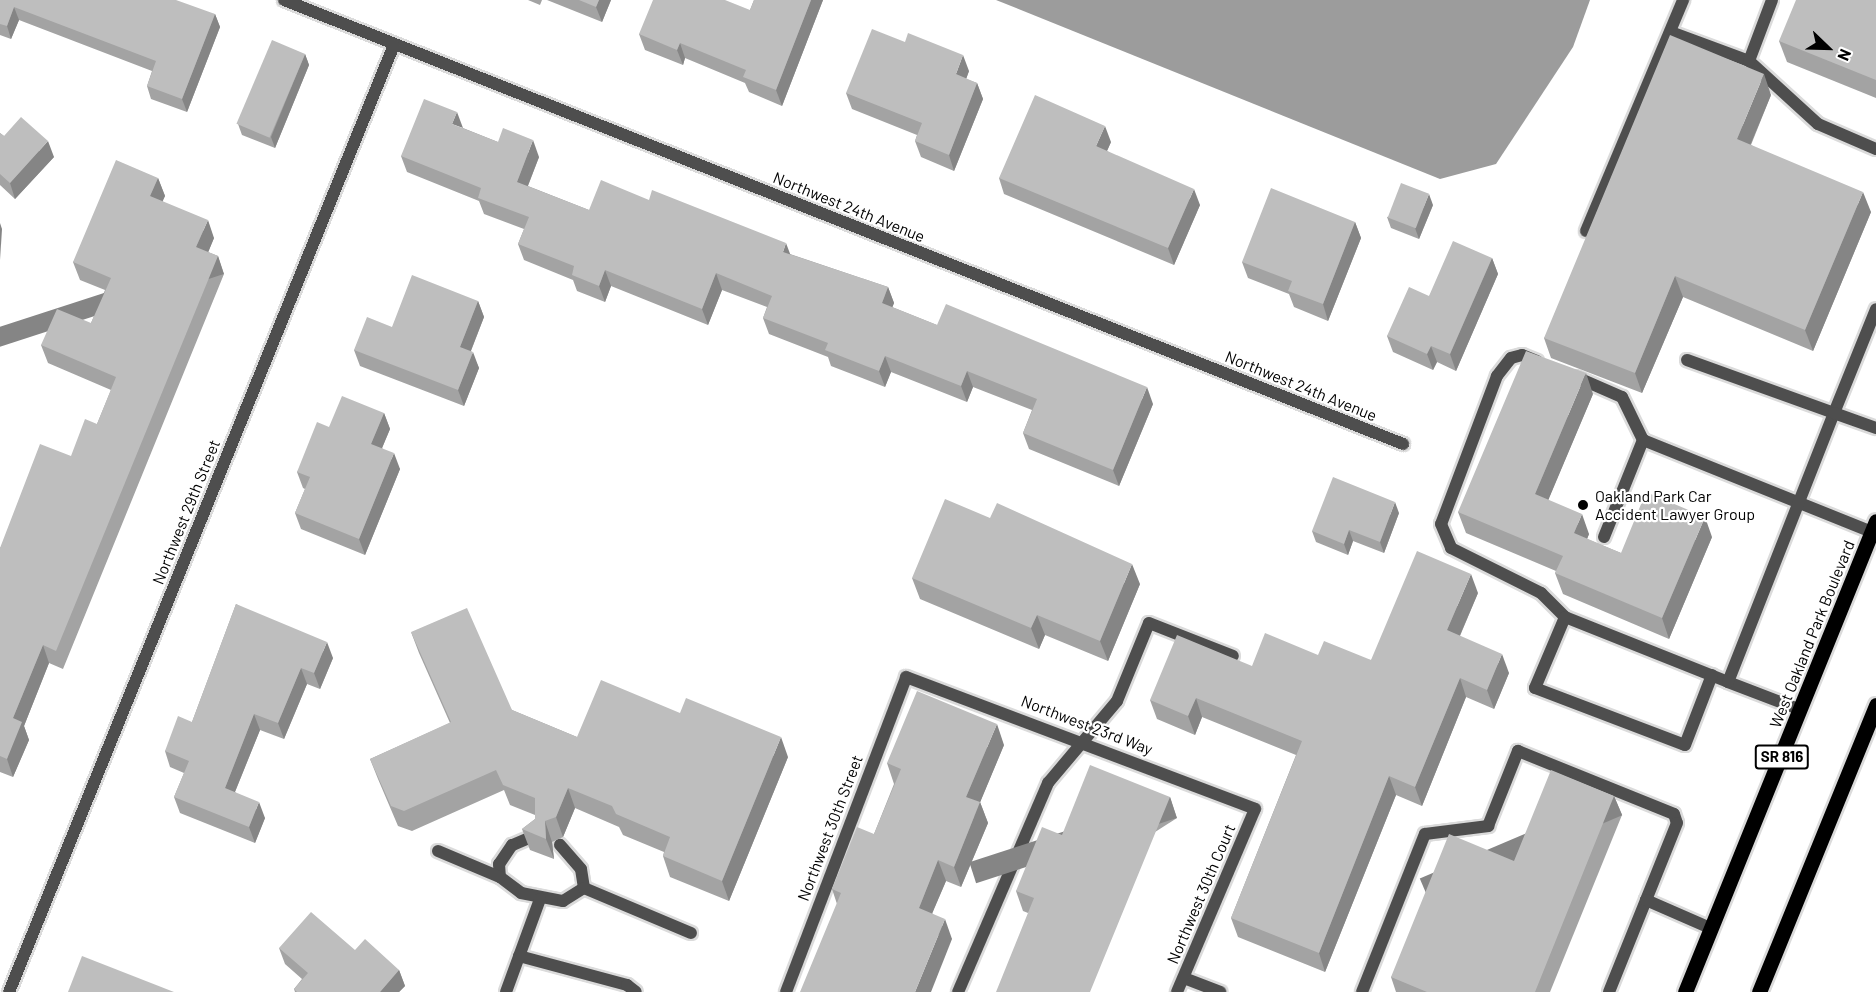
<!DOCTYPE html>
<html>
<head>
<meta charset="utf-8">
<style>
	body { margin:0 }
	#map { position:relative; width:1876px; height:992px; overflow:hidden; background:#fff; font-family:Barlow,sans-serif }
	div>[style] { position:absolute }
	.water>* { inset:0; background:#9c9c9c }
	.roads { filter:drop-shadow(2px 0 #dbdbdb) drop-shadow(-2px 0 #dbdbdb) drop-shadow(0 2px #dbdbdb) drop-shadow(0 -2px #dbdbdb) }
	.lane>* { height:12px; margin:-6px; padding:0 6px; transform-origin:6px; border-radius:6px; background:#4e4e4e }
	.street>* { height:12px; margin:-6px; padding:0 6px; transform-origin:6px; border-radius:6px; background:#4e4e4e }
	.primary>* { height:15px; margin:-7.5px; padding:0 7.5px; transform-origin:7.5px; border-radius:7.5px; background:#000 }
	.wall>* { inset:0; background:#a3a3a3 }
	.shaded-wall>* { inset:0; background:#858585; transform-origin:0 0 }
	.building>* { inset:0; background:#bebebe; transform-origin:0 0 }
	.dots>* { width:16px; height:16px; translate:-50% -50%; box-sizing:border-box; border:3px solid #fff; border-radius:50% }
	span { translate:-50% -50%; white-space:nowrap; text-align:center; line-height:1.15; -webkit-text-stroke:4.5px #fff; paint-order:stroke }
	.shield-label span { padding:2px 4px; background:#fff; border:2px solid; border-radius:4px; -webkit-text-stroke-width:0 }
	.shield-label { font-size:15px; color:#000; font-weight:700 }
	.street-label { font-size:16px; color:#000 }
	.poi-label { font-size:16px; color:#000 }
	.left { translate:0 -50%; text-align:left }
	.north { position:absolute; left:1798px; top:18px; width:60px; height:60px; -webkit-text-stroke:4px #fff; paint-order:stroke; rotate:113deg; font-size:16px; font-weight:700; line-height:24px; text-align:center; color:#000 }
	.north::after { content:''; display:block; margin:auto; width:21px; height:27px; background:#000; clip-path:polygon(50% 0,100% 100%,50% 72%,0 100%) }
</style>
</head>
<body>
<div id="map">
	<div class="water">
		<div style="clip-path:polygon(996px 0,1590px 0,1573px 47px,1496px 164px,1440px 179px)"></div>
	</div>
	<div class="roads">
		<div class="lane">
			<div style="left:1671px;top:32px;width:83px;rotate:20.4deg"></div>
			<div style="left:1749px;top:61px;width:93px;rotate:42.4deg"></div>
			<div style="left:1818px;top:124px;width:63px;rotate:23.3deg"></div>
			<div style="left:1749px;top:61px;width:65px;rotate:-69.3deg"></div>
			<div style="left:1586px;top:231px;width:251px;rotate:-67.2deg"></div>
			<div style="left:1687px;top:360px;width:156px;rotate:19.8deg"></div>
			<div style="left:1834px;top:413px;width:112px;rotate:-68deg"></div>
			<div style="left:1537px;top:361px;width:16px;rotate:-158deg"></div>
			<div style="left:1522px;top:355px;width:11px;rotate:165deg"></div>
			<div style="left:1511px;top:358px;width:23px;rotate:128deg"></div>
			<div style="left:1497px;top:376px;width:158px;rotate:110.7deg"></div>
			<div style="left:1441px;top:524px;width:26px;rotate:67deg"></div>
			<div style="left:1451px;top:548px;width:101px;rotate:26.6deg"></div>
			<div style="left:1541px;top:593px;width:34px;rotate:45deg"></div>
			<div style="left:1565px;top:617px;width:175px;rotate:21.7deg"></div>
			<div style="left:1576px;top:377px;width:50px;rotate:23.5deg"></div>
			<div style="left:1622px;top:397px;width:48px;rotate:64deg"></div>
			<div style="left:1604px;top:537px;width:105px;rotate:-68.1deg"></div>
			<div style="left:1643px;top:440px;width:247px;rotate:21.9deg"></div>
			<div style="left:1565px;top:617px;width:77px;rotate:112.9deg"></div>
			<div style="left:1535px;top:688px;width:160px;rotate:20.8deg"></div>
			<div style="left:1685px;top:745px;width:75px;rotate:-68.9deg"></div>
			<div style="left:1801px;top:710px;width:78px;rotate:-159deg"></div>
			<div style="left:1728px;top:682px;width:289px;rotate:-68.5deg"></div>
			<div style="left:1834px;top:413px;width:45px;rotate:19.7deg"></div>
			<div style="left:536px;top:835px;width:26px;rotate:157deg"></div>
			<div style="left:512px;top:845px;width:23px;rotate:124deg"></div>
			<div style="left:499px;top:864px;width:13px;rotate:86deg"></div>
			<div style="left:500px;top:877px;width:26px;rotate:37deg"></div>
			<div style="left:521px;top:893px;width:43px;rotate:10.8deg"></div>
			<div style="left:563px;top:901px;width:25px;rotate:-32deg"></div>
			<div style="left:584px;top:888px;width:19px;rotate:-99deg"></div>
			<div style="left:581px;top:869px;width:32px;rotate:-131deg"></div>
			<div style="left:438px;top:851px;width:67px;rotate:22.8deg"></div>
			<div style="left:584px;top:888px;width:116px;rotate:22.8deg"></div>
			<div style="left:519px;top:956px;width:112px;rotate:15deg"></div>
			<div style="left:627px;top:985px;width:11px;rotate:38deg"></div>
			<div style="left:958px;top:992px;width:228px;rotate:-66.7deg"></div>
			<div style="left:1048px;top:783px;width:107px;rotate:-49.9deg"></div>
			<div style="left:1117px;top:701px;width:84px;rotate:-67.7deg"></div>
			<div style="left:1149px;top:623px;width:90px;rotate:21.4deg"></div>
			<div style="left:1362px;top:992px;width:170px;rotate:-68.3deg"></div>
			<div style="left:1425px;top:834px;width:64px;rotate:-7.2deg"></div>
			<div style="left:1488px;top:826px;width:81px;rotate:-68.2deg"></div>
			<div style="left:1518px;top:751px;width:168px;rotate:22deg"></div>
			<div style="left:1674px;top:814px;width:9px;rotate:72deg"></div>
			<div style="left:1677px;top:823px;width:83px;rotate:111.9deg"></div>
			<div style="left:1609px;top:992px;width:99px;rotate:-68.1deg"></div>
			<div style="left:1646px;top:900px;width:70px;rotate:23.6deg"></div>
		</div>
		<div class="street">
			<div style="left:284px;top:0;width:1204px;rotate:21.64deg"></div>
			<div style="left:1184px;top:978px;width:39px;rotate:21deg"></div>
			<div style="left:9px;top:992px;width:1022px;rotate:-67.88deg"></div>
			<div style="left:506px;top:992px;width:99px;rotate:-69.9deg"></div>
			<div style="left:786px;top:992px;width:337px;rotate:-69.1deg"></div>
			<div style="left:906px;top:677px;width:373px;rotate:20.7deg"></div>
			<div style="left:1255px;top:809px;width:199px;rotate:113.1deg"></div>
		</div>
		<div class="primary">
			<div style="left:1685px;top:992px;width:508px;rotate:-67.93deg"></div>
			<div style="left:1759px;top:992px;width:310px;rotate:-67.8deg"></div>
		</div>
	</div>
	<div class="wall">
		<div style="clip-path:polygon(0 0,215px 14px,220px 27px,187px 112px,151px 99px,147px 86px,152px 71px,19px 20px,11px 39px,0 35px)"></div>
		<div style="clip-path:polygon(528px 0,542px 0,540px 5px)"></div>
		<div style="clip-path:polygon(547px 0,611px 0,602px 22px)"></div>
		<div style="clip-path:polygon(754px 0,823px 0,782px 106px,749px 92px,745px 83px,685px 58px,683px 65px,645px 50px,639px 34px,750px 10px)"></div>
		<div style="clip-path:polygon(1876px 0,1876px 98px,1787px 62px,1779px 41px)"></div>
		<div style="clip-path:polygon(305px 54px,309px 65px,275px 148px,242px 135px,238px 124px)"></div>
		<div style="clip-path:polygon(969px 71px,966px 79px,977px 83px,983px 99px,954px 171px,921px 157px,915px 141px,917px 135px,852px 109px,846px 93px)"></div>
		<div style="clip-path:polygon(1771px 95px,1751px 145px,1871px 212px,1813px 351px,1683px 297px,1642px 393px,1551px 358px,1544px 338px)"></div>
		<div style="clip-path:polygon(463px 128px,498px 142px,539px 157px,528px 186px,589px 210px,649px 200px,790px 254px,888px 287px,894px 303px,892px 307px,937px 325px,1153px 404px,1119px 486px,1029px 449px,1023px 433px,1032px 410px,973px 387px,967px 402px,891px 372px,885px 387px,831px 366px,828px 357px,769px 334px,763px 318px,767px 307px,722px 290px,708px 325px,611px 286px,605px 302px,577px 291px,573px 280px,524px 260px,518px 244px,524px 229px,484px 214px,479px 201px,407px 172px,401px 156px)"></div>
		<div style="clip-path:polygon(0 133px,4px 136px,54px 157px,15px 199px,0 185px)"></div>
		<div style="clip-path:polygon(1111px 142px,1107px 151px,1200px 205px,1174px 265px,1004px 194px,999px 178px)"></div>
		<div style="clip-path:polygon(158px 178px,165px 196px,162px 201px,214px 238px,208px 252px,218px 256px,224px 274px,63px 669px,49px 663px,24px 726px,29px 740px,13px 777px,0 772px,0 548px,97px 424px,111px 390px,48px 363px,41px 345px,91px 323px,105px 290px,80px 280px,73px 262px)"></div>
		<div style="clip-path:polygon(1433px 205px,1419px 239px,1391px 228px,1387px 217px)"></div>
		<div style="clip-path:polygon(1355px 222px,1361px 238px,1328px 321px,1294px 307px,1289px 294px,1248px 278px,1242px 262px)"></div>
		<div style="clip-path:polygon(1492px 258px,1498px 274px,1456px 371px,1437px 362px,1433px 370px,1393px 352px,1387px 336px,1429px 296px)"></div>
		<div style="clip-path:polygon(478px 301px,484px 317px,471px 351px,479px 368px,464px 406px,360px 366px,354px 350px,392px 327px)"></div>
		<div style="clip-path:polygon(1593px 394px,1548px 500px,1589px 534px,1587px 539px,1621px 553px,1712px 537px,1669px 639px,1563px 594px,1555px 573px,1556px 571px,1466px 533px,1458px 512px)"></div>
		<div style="clip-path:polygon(384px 413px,390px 429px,382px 448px,400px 469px,365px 555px,301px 529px,295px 513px,305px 489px,303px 488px,297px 472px,329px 427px)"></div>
		<div style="clip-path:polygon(1399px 513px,1384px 553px,1353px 541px,1348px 555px,1316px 542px,1312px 531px)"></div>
		<div style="clip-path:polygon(912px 578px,1140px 584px,1108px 661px,1045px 635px,1039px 649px,920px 599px)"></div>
		<div style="clip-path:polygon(1478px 593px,1460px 636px,1509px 673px,1494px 709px,1466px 697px,1422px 806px,1396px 795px,1325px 972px,1238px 937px,1231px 918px,1296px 755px,1202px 717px,1195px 735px,1157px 719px,1150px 700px,1252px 666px,1318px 655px,1371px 660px)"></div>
		<div style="clip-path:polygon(236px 604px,333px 658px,320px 689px,307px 684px,284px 739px,260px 730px,235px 792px,265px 818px,255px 843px,180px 813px,174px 797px,184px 773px,170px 767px,165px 751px,192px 722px)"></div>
		<div style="clip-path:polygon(411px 632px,512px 710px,577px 737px,788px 757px,729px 901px,670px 877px,663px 856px,664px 852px,623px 835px,619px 827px,575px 808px,563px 837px,552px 842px,554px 859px,530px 850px,522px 829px,535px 819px,535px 815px,510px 805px,504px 790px,412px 831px,398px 826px,378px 779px,370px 759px,450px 723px,419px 653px)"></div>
		<div style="clip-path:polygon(1004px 745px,980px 802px,988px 823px,961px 887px,946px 881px,932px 913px,952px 939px,837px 904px,832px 889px,874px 834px,894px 784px,887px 763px)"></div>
		<div style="clip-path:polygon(1614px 796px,1622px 815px,1550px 992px,1396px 992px,1391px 977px,1514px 861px)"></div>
		<div style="clip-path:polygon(1170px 797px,1177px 818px,1028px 913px,1023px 911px,1016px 891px,1062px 835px)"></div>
		<div style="clip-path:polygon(279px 948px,399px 970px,405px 986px,399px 992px,295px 992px,294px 989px,302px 979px,285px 964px)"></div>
	</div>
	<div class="shaded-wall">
		<div style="clip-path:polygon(599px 0,611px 0,602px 22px,596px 7px)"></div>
		<div style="clip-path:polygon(811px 0,823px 0,782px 106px,776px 90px)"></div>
		<div style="clip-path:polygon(14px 7px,19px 20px,11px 39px,7px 26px)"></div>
		<div style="clip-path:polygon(215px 14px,220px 27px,187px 112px,182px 99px)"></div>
		<div style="clip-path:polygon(680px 43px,685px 58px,683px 65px,677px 50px)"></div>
		<div style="clip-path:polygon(305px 54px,309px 65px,275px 148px,271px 137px)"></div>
		<div style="clip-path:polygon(963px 55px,969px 71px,962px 90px,956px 74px)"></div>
		<div style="clip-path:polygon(1764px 74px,1771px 95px,1744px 160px,1737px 139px)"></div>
		<div style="clip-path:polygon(977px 83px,983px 99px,954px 171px,949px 155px)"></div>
		<div style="clip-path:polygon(457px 112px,463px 128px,452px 124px)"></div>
		<div style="clip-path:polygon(1105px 126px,1111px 142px,1102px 162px,1096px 146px)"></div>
		<div style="clip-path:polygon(533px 140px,539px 157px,523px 198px,517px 182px)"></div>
		<div style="clip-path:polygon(48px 141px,54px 157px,15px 199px,10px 183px)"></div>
		<div style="clip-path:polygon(158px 178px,165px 196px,157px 214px,150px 196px)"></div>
		<div style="clip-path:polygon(1194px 189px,1200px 205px,1174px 265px,1168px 248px)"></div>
		<div style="clip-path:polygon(1863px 192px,1871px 212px,1813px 351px,1805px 330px)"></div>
		<div style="clip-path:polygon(1429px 194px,1433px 205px,1419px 239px,1415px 228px)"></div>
		<div style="clip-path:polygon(208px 220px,214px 238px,203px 265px,196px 247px)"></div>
		<div style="clip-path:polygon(1355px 222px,1361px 238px,1328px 321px,1323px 304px)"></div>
		<div style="clip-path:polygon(0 223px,2px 229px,0 260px)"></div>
		<div style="clip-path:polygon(786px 243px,792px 259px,783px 252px)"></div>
		<div style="left:218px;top:256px;width:19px;height:427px;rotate:72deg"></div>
		<div style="clip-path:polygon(1492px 258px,1498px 274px,1456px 371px,1450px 354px)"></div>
		<div style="clip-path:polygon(605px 270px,611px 286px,605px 302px,599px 286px)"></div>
		<div style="clip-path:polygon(716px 273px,722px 290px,708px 325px,702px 309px)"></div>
		<div style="clip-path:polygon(1675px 276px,1683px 297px,1642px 393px,1635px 373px)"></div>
		<div style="clip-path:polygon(888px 287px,894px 303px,888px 319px,882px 303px)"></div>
		<div style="clip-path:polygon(478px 301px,484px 317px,466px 363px,460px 347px)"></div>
		<div style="clip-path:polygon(1431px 346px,1437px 362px,1433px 370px,1427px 354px)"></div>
		<div style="clip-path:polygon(473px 352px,479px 368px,464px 406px,458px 390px)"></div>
		<div style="clip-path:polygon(885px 356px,891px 372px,885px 387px,879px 371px)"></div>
		<div style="clip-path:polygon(967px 371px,973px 387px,967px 402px,961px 386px)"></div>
		<div style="clip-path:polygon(1586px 373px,1593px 394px,1542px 515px,1535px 494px)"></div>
		<div style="clip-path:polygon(1147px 387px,1153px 404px,1119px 486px,1113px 470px)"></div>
		<div style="clip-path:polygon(384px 413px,390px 429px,377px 460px,371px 444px)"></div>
		<div style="clip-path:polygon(394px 453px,400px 469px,365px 555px,359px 539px)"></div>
		<div style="clip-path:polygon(1395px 502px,1399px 513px,1384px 553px,1380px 542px)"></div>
		<div style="clip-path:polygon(1582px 514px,1589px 534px,1581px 554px,1574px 533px)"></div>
		<div style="clip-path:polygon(1705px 517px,1712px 537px,1669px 639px,1662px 618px)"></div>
		<div style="clip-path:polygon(1349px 530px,1353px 541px,1348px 555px,1344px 544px)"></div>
		<div style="clip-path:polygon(1132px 564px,1140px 584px,1108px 661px,1100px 641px)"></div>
		<div style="clip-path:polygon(1471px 574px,1478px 593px,1454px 649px,1447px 630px)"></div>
		<div style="clip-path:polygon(1037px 615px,1045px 635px,1039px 649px,1031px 628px)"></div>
		<div style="clip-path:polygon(327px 642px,333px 658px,320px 689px,314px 673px)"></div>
		<div style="clip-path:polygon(43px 645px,49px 663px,24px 726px,29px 740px,13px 777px,7px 759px,13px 718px)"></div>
		<div style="clip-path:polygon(1502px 654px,1509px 673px,1494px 709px,1487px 690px)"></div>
		<div style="clip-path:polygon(301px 668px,307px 684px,284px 739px,278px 723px)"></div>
		<div style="clip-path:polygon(1460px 678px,1466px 697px,1422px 806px,1415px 787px)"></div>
		<div style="clip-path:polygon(1196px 698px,1202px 717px,1195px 735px,1188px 716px)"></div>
		<div style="clip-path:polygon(254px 714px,260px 730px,230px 804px,225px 788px)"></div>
		<div style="clip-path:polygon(997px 724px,1004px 745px,974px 817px,966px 797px)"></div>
		<div style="clip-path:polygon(781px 737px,788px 757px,729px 901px,722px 881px)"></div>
		<div style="clip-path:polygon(1389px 776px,1396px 795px,1325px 972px,1319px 953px)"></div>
		<div style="clip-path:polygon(568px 788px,575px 808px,563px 837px,556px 817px)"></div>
		<div style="left:1614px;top:796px;width:21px;height:211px;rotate:67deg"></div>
		<div style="left:1170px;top:797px;width:22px;height:211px;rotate:72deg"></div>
		<div style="clip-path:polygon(259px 802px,265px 818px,255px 843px,249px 827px)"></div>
		<div style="clip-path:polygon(980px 802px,988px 823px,961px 887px,954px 867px)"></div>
		<div style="clip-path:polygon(545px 821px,552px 842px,554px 859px,546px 839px)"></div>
		<div style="clip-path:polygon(938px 860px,946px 881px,926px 928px,919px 908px)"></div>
		<div style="clip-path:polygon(945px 919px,952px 939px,931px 992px,915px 992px)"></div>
		<div style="clip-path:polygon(399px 970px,405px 986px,399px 992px,380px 992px)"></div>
	</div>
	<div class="building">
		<div style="clip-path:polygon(0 0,176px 0,215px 14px,182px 99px,147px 86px,156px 61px,14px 7px,7px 26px,0 24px)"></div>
		<div style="clip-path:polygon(579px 0,599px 0,596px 7px)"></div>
		<div style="clip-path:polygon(653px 0,725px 0,750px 10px,754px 0,811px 0,776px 90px,743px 77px,746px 70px,680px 43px,677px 50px,639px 34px)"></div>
		<div style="clip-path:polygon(1796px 0,1876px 0,1876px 80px,1779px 41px)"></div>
		<div style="clip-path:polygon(872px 29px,905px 42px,908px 33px,963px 55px,956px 74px,977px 83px,949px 155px,915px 141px,922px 123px,846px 93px)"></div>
		<div style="clip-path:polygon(1670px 35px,1764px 74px,1737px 139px,1863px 192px,1805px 330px,1675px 276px,1635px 373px,1544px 338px)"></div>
		<div style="left:272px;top:40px;width:36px;height:91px;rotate:23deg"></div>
		<div style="clip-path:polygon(1035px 95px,1105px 126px,1096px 146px,1194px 189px,1168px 248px,999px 178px)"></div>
		<div style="clip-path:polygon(424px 99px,457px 112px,452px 124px,498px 142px,503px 128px,533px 140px,517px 182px,589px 210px,601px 180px,649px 200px,652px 190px,786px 243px,783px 252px,888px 287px,882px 303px,937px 325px,946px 304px,1147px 387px,1113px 470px,1023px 433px,1037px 399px,967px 371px,961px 386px,885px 356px,879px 371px,825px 350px,828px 343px,763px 318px,772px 296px,716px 273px,702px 309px,605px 270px,599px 286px,572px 275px,574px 266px,518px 244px,529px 217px,478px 198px,481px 188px,401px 156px)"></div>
		<div style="clip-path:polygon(21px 117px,48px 141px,10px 183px,0 174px,0 133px,4px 136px)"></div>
		<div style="clip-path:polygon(116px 160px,158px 178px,150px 196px,208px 220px,196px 247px,218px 256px,56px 651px,43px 645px,13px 718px,22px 722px,7px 759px,0 756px,0 548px,40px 444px,71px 456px,85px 419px,97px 424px,116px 377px,41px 345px,57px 309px,91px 323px,111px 278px,73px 262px)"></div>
		<div style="left:1401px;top:183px;width:30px;height:37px;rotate:21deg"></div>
		<div style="clip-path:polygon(1271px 188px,1355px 222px,1323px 304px,1288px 291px,1292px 281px,1242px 262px)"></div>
		<div style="clip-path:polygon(1453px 241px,1492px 258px,1450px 354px,1431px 346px,1427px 354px,1387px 336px,1409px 287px,1429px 296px)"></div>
		<div style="clip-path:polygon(412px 275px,478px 301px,460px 347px,473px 352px,458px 390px,354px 350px,367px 317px,392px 327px)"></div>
		<div style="clip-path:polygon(1526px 351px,1586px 373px,1535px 494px,1582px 514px,1574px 533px,1621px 553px,1646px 492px,1705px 517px,1662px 618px,1555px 573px,1563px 556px,1458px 512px)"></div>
		<div style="clip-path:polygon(342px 396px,384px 413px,371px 444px,394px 453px,359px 539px,295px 513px,310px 477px,297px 472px,317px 422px,329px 427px)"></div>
		<div style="clip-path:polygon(1333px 477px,1395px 502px,1380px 542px,1349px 530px,1344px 544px,1312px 531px)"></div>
		<div style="clip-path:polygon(945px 499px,990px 518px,997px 503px,1132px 564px,1100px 641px,1037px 615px,1031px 628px,912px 578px)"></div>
		<div style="clip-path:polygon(1417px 551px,1471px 574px,1447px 630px,1502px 654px,1487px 690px,1460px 678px,1415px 787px,1389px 776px,1319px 953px,1231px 918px,1302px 741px,1196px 698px,1188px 716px,1150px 700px,1177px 635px,1252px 666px,1265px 633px,1318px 655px,1324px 641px,1371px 660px)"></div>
		<div style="clip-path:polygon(236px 604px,327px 642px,314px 673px,301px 668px,278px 723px,254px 714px,225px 788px,259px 802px,249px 827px,174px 797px,189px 761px,165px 751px,178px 716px,192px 722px)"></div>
		<div style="clip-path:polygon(467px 608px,512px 710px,577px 737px,601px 680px,680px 713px,686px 698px,781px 737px,722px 881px,663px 856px,670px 837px,616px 814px,612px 806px,568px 788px,556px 817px,545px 821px,546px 839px,522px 829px,535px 819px,535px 798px,503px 785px,496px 770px,404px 811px,391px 806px,370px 759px,451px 722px,411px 632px)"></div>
		<div style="clip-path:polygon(917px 691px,997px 724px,966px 797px,980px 802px,954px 867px,938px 860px,919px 908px,945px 919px,915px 992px,800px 992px,841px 893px,832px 889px,857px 827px,874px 834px,901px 769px,887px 763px)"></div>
		<div style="clip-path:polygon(1090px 765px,1170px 797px,1090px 992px,996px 992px,1034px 898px,1016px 891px,1042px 827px,1062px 835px)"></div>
		<div style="clip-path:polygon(1551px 770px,1614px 796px,1535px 992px,1427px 992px,1391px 977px,1449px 834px,1514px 861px)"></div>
		<div style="clip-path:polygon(311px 912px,355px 950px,365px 939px,399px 970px,380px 992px,297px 992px,294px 989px,308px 973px,279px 948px)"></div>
		<div style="clip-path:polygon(82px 956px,174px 992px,68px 992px)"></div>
	</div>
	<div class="dots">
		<div style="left:1583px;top:505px;background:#000"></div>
	</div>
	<div class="shield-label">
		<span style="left:1782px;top:757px">SR 816</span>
	</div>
	<div class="street-label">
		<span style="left:849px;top:207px;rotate:22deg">Northwest 24th Avenue</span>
		<span style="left:1301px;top:386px;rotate:22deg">Northwest 24th Avenue</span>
		<span style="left:186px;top:512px;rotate:-68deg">Northwest 29th Street</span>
		<span style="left:1812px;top:634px;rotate:-68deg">West Oakland Park Boulevard</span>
		<span style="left:1087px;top:725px;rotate:21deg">Northwest 23rd Way</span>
		<span style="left:830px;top:828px;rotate:-69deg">Northwest 30th Street</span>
		<span style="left:1201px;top:894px;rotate:-67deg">Northwest 30th Court</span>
	</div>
	<div class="poi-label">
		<span class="left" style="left:1595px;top:505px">Oakland Park Car<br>Accident Lawyer Group</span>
	</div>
	<div class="north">N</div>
</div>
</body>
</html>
